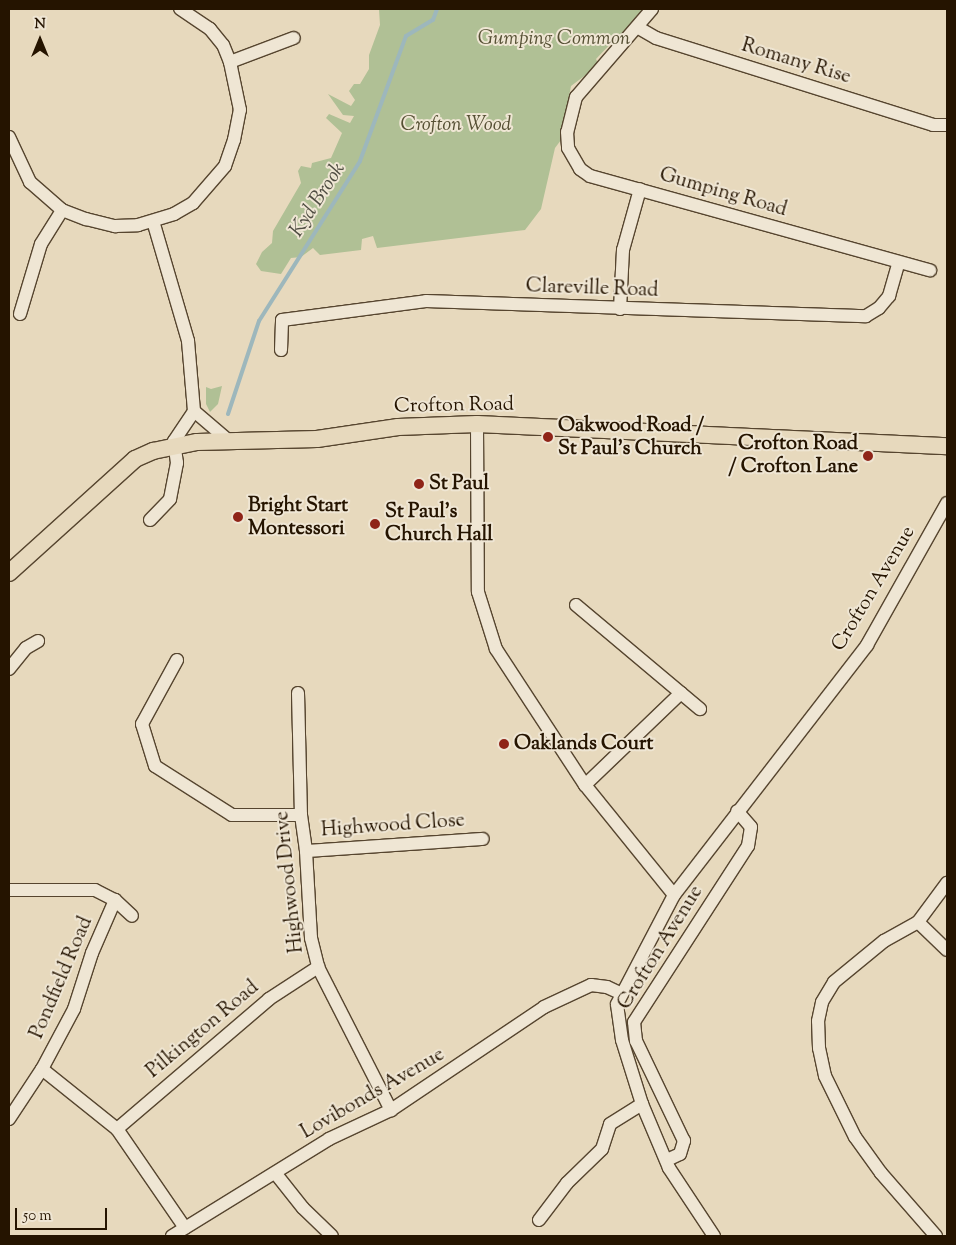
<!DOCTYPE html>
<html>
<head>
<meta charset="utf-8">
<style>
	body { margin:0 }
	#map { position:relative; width:956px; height:1245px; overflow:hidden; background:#e7d9bd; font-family:"Sorts Mill Goudy",serif }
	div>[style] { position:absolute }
	.green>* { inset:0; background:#b0c095 }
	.stream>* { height:4px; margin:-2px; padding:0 2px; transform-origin:2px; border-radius:2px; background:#9db7bc }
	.roads { filter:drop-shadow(1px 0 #56452f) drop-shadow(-1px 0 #56452f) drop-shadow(0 1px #56452f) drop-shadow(0 -1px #56452f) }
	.minor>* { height:12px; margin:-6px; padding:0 6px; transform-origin:6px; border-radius:6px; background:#efe6d4 }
	.major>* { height:16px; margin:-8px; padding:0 8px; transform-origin:8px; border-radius:8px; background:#e7d9bd }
	.dots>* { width:14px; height:14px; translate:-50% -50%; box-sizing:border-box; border:2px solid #efe6d4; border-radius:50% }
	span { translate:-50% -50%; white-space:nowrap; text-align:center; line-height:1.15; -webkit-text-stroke:4px #efe6d4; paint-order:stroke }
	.park-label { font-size:20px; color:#565034; font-style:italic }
	.street-label { font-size:20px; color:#251400 }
	.poi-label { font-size:20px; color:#251400; font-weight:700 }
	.left { translate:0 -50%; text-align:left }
	.right { translate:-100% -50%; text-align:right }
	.water-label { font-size:21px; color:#4f4d42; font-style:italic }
	.frame { position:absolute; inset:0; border:10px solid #251400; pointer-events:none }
	.north { position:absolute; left:15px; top:15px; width:50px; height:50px; -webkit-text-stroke:4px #efe6d4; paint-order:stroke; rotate:0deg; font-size:14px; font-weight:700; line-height:20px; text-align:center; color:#251400 }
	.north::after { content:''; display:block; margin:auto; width:18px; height:22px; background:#251400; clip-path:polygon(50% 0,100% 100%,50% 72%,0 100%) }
	.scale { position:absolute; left:15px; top:1208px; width:92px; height:22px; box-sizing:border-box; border:2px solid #251400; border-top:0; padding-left:6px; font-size:15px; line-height:18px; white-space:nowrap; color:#251400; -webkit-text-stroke:4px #efe6d4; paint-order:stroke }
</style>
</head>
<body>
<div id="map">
	<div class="green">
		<div style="clip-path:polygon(379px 9px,646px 9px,634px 25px,629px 25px,624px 36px,617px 37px,596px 59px,598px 63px,595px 68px,571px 86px,561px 140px,555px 148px,541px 209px,525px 230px,377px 248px,373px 236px,362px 239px,361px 250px,320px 255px,313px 248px,301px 257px,291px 258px,281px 274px,261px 271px,256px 264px,262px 252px,272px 243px,273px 231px,301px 183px,298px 171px,301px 166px,311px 168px,312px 163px,331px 158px,342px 133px,326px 118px,329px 114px,350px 123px,354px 116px,343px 115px,328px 94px,351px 106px,355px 100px,349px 91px,354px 84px,360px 84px,369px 69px,369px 55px,380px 25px)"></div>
		<div style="clip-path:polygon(222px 386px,218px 404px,210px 412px,206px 404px,206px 387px,211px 389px)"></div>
	</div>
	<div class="stream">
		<div style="left:228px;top:414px;width:98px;rotate:-71.6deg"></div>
		<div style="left:259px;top:321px;width:189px;rotate:-57.7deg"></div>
		<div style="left:360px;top:161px;width:133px;rotate:-69.8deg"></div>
		<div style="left:406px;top:36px;width:31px;rotate:-31deg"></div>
		<div style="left:433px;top:20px;width:12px;rotate:-70deg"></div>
	</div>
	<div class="roads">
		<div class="minor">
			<div style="left:652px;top:9px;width:116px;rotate:130.8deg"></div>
			<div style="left:576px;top:97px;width:36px;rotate:104deg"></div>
			<div style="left:567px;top:132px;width:16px;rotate:86deg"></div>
			<div style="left:568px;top:148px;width:24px;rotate:60deg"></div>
			<div style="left:580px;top:169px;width:12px;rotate:35deg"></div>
			<div style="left:590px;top:176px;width:353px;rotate:15.5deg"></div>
			<div style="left:637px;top:27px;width:22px;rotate:30deg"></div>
			<div style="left:656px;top:38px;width:290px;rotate:17.4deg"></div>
			<div style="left:933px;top:125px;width:14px"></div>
			<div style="left:230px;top:62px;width:68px;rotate:-20.6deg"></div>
			<div style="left:9px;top:137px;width:50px;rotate:65deg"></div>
			<div style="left:30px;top:182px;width:43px;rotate:41.2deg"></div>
			<div style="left:62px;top:210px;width:26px;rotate:21deg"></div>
			<div style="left:86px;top:219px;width:30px;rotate:14deg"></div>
			<div style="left:115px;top:226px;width:23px;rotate:-2deg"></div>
			<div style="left:138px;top:225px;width:38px;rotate:-17deg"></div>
			<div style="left:174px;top:214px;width:22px;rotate:-30deg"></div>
			<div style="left:193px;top:203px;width:49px;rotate:-49.1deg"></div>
			<div style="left:225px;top:166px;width:28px;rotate:-71deg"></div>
			<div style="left:234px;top:140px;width:31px;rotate:-79deg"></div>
			<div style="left:240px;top:110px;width:49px;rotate:-101.8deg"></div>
			<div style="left:230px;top:62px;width:18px;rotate:-112deg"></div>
			<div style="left:223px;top:45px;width:21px;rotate:-129deg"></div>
			<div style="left:210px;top:29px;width:36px;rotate:-146deg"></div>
			<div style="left:153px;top:221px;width:125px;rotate:73.7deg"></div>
			<div style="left:188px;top:341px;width:70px;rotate:85.1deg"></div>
			<div style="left:194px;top:411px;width:45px;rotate:40.5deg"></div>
			<div style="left:620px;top:309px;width:59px;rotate:-87.1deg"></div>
			<div style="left:623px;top:250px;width:63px;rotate:-74.4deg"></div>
			<div style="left:20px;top:314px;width:73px;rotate:-73.3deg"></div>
			<div style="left:41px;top:244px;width:40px;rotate:-58deg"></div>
			<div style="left:281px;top:350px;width:30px;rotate:-88deg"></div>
			<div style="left:282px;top:320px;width:145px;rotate:-7.5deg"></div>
			<div style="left:426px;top:301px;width:440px;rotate:2deg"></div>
			<div style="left:866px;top:316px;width:15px;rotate:-32deg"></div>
			<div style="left:879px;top:308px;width:16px;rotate:-50deg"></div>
			<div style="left:889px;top:296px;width:35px;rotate:-74deg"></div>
			<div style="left:477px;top:424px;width:168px;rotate:89.7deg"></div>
			<div style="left:478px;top:592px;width:60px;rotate:72.5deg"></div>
			<div style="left:496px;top:649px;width:163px;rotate:56.8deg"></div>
			<div style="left:585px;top:785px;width:141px;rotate:51deg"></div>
			<div style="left:150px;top:520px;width:29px;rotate:-46deg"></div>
			<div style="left:170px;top:499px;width:37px;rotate:-79deg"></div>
			<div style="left:177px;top:463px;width:22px;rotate:-98deg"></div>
			<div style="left:174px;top:441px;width:36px;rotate:-56deg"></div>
			<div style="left:576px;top:605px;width:162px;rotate:40deg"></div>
			<div style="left:177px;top:660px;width:73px;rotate:118.7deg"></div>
			<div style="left:142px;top:724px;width:44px;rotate:72.8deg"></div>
			<div style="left:155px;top:766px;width:91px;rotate:32.5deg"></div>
			<div style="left:232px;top:815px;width:69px"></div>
			<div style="left:9px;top:669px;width:27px;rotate:-51deg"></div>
			<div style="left:26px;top:648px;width:14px;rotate:-30deg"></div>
			<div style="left:298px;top:693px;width:122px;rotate:88.6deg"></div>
			<div style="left:301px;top:815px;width:36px;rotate:82deg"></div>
			<div style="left:306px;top:851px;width:87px;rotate:86.7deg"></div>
			<div style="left:311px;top:938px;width:30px;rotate:76deg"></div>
			<div style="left:318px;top:967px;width:161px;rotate:63deg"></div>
			<div style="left:585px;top:785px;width:133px;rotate:-43.8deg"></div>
			<div style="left:306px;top:851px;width:177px;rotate:-3.9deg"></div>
			<div style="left:9px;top:890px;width:86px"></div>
			<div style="left:95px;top:890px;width:22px;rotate:27deg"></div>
			<div style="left:115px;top:900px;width:23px;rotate:43deg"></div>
			<div style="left:918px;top:922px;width:40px;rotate:44deg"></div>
			<div style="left:42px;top:1069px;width:96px;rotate:38.7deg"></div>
			<div style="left:117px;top:1129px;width:120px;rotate:55.5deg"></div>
			<div style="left:9px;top:1119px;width:60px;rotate:-56.6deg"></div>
			<div style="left:42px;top:1069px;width:68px;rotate:-61.9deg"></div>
			<div style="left:74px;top:1009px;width:59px;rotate:-72.2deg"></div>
			<div style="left:92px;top:953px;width:58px;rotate:-66.5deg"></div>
			<div style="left:117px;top:1129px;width:200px;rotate:-40.5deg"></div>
			<div style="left:269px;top:999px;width:59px;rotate:-33.1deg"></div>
			<div style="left:667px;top:1160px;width:14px;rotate:-25deg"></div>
			<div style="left:680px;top:1154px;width:14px;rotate:-73deg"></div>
			<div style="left:684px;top:1141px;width:111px;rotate:-115.6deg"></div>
			<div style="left:636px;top:1041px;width:19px;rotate:-96deg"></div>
			<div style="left:634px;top:1022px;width:210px;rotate:-57.1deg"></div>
			<div style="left:748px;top:846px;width:19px;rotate:-81deg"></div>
			<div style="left:751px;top:827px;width:21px;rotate:-131deg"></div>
			<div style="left:276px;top:1174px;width:43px;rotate:51.5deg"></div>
			<div style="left:303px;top:1208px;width:40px;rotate:44deg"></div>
			<div style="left:539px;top:1220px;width:46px;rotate:-52.9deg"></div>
			<div style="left:567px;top:1183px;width:49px;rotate:-44.2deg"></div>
			<div style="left:602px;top:1149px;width:26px;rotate:-72deg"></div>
			<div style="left:610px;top:1124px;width:38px;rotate:-32deg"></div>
			<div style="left:172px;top:1236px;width:185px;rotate:-31.7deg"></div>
			<div style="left:329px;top:1139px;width:68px;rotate:-25.1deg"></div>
			<div style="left:391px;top:1110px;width:184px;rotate:-33.9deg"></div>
			<div style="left:544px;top:1007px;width:52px;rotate:-25.1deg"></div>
			<div style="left:591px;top:985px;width:16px;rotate:7deg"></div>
			<div style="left:607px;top:987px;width:14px;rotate:25deg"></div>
			<div style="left:714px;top:1236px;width:82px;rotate:-123.5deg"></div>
			<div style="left:669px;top:1168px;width:69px;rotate:-112.9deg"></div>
			<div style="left:642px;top:1104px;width:67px;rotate:-107.4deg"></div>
			<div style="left:622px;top:1040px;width:36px;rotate:-98deg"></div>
			<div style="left:617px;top:1004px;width:123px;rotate:-62.4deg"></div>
			<div style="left:674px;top:895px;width:316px;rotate:-52.3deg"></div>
			<div style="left:867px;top:645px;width:163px;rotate:-60.6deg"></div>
			<div style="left:936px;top:1236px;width:84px;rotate:-131.1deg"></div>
			<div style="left:881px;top:1173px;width:44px;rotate:-125.8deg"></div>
			<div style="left:855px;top:1137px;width:68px;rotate:-116.2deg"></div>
			<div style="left:825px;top:1076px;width:29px;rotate:-102deg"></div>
			<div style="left:819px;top:1048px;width:27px;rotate:-92deg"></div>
			<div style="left:818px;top:1021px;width:19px;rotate:-78deg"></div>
			<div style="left:822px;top:1002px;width:23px;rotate:-59deg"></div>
			<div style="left:834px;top:982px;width:65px;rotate:-39.4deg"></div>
			<div style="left:884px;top:941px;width:39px;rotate:-29deg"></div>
			<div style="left:918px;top:922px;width:49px;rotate:-53.4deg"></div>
		</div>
		<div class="major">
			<div style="left:9px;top:573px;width:170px;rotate:-42.1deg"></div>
			<div style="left:135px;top:459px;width:20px;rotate:-24deg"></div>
			<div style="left:153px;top:451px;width:45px;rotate:-11.6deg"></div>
			<div style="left:197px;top:442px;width:120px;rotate:-1.4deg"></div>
			<div style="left:317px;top:439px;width:82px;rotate:-8.4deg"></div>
			<div style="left:398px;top:427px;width:79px;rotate:-2.2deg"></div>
			<div style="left:477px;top:424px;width:471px;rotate:2.7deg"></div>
		</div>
	</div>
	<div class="dots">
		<div style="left:548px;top:437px;background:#8f2418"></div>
		<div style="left:868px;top:456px;background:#8f2418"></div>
		<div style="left:419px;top:484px;background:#8f2418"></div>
		<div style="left:238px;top:517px;background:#8f2418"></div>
		<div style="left:375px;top:524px;background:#8f2418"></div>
		<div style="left:504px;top:744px;background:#8f2418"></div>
	</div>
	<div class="park-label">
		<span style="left:554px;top:39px">Gumping Common</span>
		<span style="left:456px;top:125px">Crofton Wood</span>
	</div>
	<div class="street-label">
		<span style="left:796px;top:62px;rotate:17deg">Romany Rise</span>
		<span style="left:723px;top:193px;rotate:16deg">Gumping Road</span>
		<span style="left:592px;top:289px;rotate:2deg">Clareville Road</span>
		<span style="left:454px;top:406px;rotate:-1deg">Crofton Road</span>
		<span style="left:874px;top:589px;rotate:-59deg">Crofton Avenue</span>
		<span style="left:393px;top:826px;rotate:-4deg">Highwood Close</span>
		<span style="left:290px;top:882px;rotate:-96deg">Highwood Drive</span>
		<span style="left:661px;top:948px;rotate:-58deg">Crofton Avenue</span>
		<span style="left:62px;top:978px;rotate:-67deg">Pondfield Road</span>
		<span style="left:203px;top:1030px;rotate:-40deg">Pilkington Road</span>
		<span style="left:373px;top:1094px;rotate:-30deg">Lovibonds Avenue</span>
	</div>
	<div class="poi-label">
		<span class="left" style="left:558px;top:438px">Oakwood Road /<br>St Paul's Church</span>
		<span class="right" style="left:858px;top:456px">Crofton Road<br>/ Crofton Lane</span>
		<span class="left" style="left:429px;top:484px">St Paul</span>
		<span class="left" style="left:248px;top:518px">Bright Start<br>Montessori</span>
		<span class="left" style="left:385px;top:524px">St Paul's<br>Church Hall</span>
		<span class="left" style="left:514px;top:744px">Oaklands Court</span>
	</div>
	<div class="water-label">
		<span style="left:318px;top:200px;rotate:-57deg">Kyd Brook</span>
	</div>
	<div class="frame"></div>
	<div class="north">N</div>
	<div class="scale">50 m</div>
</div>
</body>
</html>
